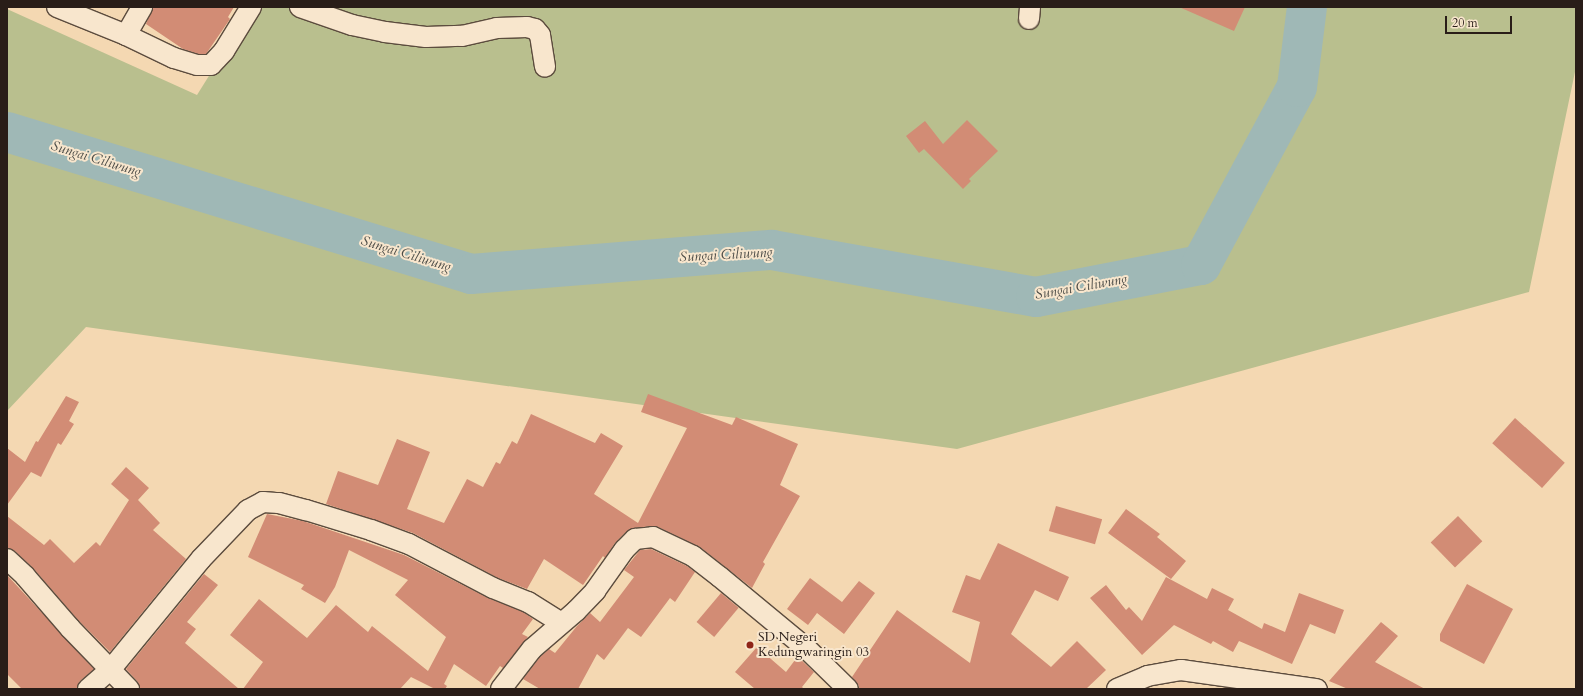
<!DOCTYPE html>
<html>
<head>
<meta charset="utf-8">
<style>
	body { margin:0 }
	#map { position:relative; width:1583px; height:696px; overflow:hidden; background:#f4d8b2; font-family:Cardo,serif }
	div>[style] { position:absolute }
	.green>* { inset:0; background:#b9bf8e }
	.river>* { height:40px; margin:-20px; padding:0 20px; transform-origin:20px; border-radius:20px; background:#9fb8b6 }
	.building>* { inset:0; background:#d28c75; transform-origin:0 0 }
	.roads { filter:drop-shadow(1px 0 #5c4c3e) drop-shadow(-1px 0 #5c4c3e) drop-shadow(0 1px #5c4c3e) drop-shadow(0 -1px #5c4c3e) }
	.street>* { height:20px; margin:-10px; padding:0 10px; transform-origin:10px; border-radius:10px; background:#f8e6cd }
	.dots>* { width:11px; height:11px; translate:-50% -50%; box-sizing:border-box; border:2px solid #f8e6cd; border-radius:50% }
	span { translate:-50% -50%; white-space:nowrap; text-align:center; line-height:1.15; -webkit-text-stroke:4px #f8e6cd; paint-order:stroke }
	.poi-label { font-size:13px; color:#291d18 }
	.left { translate:0 -50%; text-align:left }
	.water-label { font-size:14px; color:#4c4c47; font-style:italic }
	.frame { position:absolute; inset:0; border:8px solid #291d18; pointer-events:none }
	.scale { position:absolute; left:1445px; top:16px; width:67px; height:18px; box-sizing:border-box; border:2px solid #291d18; border-top:0; padding-left:5px; font-size:12px; line-height:14px; white-space:nowrap; color:#291d18; -webkit-text-stroke:3px #f8e6cd; paint-order:stroke }
</style>
</head>
<body>
<div id="map">
	<div class="green">
		<div style="clip-path:polygon(252px 7px,1576px 7px,1576px 67px,1529px 292px,957px 449px,86px 327px,7px 411px,7px 9px,197px 95px)"></div>
	</div>
	<div class="river">
		<div style="left:7px;top:132px;width:485px;rotate:17deg"></div>
		<div style="left:471px;top:274px;width:302px;rotate:-4.6deg"></div>
		<div style="left:772px;top:250px;width:268px;rotate:10.1deg"></div>
		<div style="left:1036px;top:297px;width:168px;rotate:-11deg"></div>
		<div style="left:1201px;top:265px;width:202px;rotate:-61.7deg"></div>
		<div style="left:1297px;top:87px;width:81px;rotate:-82.9deg"></div>
	</div>
	<div class="building">
		<div style="clip-path:polygon(153px 7px,234px 7px,228px 17px,230px 19px,206px 54px,199px 54px,183px 49px,146px 24px)"></div>
		<div style="clip-path:polygon(1179px 7px,1245px 7px,1234px 31px)"></div>
		<div style="clip-path:polygon(967px 120px,998px 151px,969px 179px,971px 181px,963px 189px,924px 149px,919px 153px,906px 136px,925px 121px,943px 144px)"></div>
		<div style="clip-path:polygon(648px 394px,732px 425px,736px 417px,798px 444px,780px 485px,800px 496px,763px 562px,765px 564px,752px 588px,700px 547px,658px 527px,652px 526px,634px 528px,627px 531px,615px 543px,605px 558px,603px 556px,583px 585px,544px 559px,527px 589px,498px 578px,413px 533px,326px 504px,338px 471px,378px 485px,397px 439px,430px 452px,407px 509px,444px 523px,467px 479px,483px 487px,496px 462px,500px 464px,512px 441px,517px 444px,531px 414px,595px 443px,601px 433px,623px 446px,594px 494px,638px 523px,687px 428px,641px 412px)"></div>
		<div style="clip-path:polygon(66px 396px,79px 402px,69px 421px,74px 424px,61px 445px,58px 443px,41px 477px,31px 472px,7px 505px,7px 448px,25px 462px,36px 441px,38px 442px)"></div>
		<div style="left:1515px;top:418px;width:67px;height:34px;rotate:42deg"></div>
		<div style="clip-path:polygon(126px 467px,149px 488px,138px 500px,160px 523px,153px 530px,186px 559px,110px 652px,78px 620px,33px 568px,15px 551px,7px 548px,7px 516px,44px 545px,50px 539px,74px 563px,96px 542px,100px 546px,129px 500px,111px 484px)"></div>
		<div style="left:1056px;top:506px;width:48px;height:26px;rotate:16deg"></div>
		<div style="clip-path:polygon(1126px 509px,1160px 534px,1157px 537px,1186px 561px,1171px 579px,1108px 533px)"></div>
		<div style="clip-path:polygon(267px 514px,303px 521px,404px 555px,488px 598px,523px 612px,533px 619px,522px 634px,528px 637px,503px 668px,500px 666px,486px 686px,454px 664px,444px 684px,447px 686px,445px 689px,435px 689px,411px 677px,400px 689px,243px 689px,263px 662px,230px 635px,259px 599px,307px 638px,336px 605px,368px 632px,372px 626px,428px 671px,446px 637px,395px 595px,408px 580px,349px 550px,335px 587px,325px 603px,301px 589px,304px 585px,248px 557px)"></div>
		<div style="left:1458px;top:516px;width:35px;height:38px;rotate:46deg"></div>
		<div style="clip-path:polygon(998px 543px,1069px 577px,1058px 601px,1035px 590px,1011px 634px,1051px 667px,1077px 641px,1106px 670px,1086px 689px,859px 689px,859px 686px,852px 677px,897px 610px,970px 663px,980px 622px,952px 612px,966px 575px,980px 580px)"></div>
		<div style="clip-path:polygon(651px 549px,687px 566px,695px 572px,675px 602px,670px 598px,641px 637px,628px 628px,604px 660px,597px 654px,578px 689px,540px 689px,523px 679px,540px 657px,549px 649px,555px 653px,577px 626px,590px 613px,600px 622px,634px 577px,624px 570px,640px 550px)"></div>
		<div style="clip-path:polygon(204px 574px,218px 585px,187px 622px,196px 629px,185px 643px,239px 689px,140px 689px,137px 681px,126px 669px)"></div>
		<div style="clip-path:polygon(7px 575px,94px 669px,80px 681px,77px 689px,22px 689px,7px 674px)"></div>
		<div style="clip-path:polygon(1166px 577px,1207px 599px,1212px 588px,1234px 599px,1228px 610px,1262px 629px,1264px 623px,1285px 632px,1299px 593px,1344px 610px,1335px 634px,1310px 624px,1292px 664px,1239px 641px,1233px 652px,1213px 641px,1211px 644px,1174px 625px,1142px 655px,1090px 598px,1106px 585px,1126px 610px,1129px 607px,1142px 621px)"></div>
		<div style="clip-path:polygon(810px 578px,842px 602px,859px 581px,875px 593px,844px 634px,817px 613px,808px 625px,787px 609px)"></div>
		<div style="clip-path:polygon(1467px 584px,1513px 609px,1484px 664px,1440px 641px,1440px 634px)"></div>
		<div style="left:721px;top:593px;width:23px;height:38px;rotate:40deg"></div>
		<div style="clip-path:polygon(1381px 622px,1398px 636px,1375px 662px,1425px 689px,1348px 689px,1329px 681px)"></div>
		<div style="clip-path:polygon(757px 647px,786px 672px,798px 656px,799px 658px,814px 672px,802px 687px,804px 689px,755px 689px,735px 672px)"></div>
	</div>
	<div class="roads">
		<div class="street">
			<div style="left:57px;top:7px;width:74px;rotate:22.1deg"></div>
			<div style="left:126px;top:35px;width:53px;rotate:25.6deg"></div>
			<div style="left:174px;top:58px;width:24px;rotate:17deg"></div>
			<div style="left:197px;top:65px;width:14px"></div>
			<div style="left:211px;top:65px;width:19px;rotate:-47deg"></div>
			<div style="left:224px;top:51px;width:52px;rotate:-58.5deg"></div>
			<div style="left:300px;top:7px;width:55px;rotate:19.1deg"></div>
			<div style="left:352px;top:25px;width:34px;rotate:12deg"></div>
			<div style="left:385px;top:32px;width:41px;rotate:7deg"></div>
			<div style="left:426px;top:37px;width:36px;rotate:-2deg"></div>
			<div style="left:462px;top:36px;width:36px;rotate:-13deg"></div>
			<div style="left:497px;top:28px;width:30px;rotate:-2deg"></div>
			<div style="left:527px;top:27px;width:8px;rotate:14deg"></div>
			<div style="left:535px;top:29px;width:8px;rotate:50deg"></div>
			<div style="left:540px;top:35px;width:32px;rotate:81deg"></div>
			<div style="left:1029px;top:19px;width:12px;rotate:-85deg"></div>
			<div style="left:126px;top:35px;width:32px;rotate:-60deg"></div>
			<div style="left:7px;top:559px;width:25px;rotate:43deg"></div>
			<div style="left:25px;top:576px;width:69px;rotate:49.1deg"></div>
			<div style="left:70px;top:628px;width:85px;rotate:46deg"></div>
			<div style="left:88px;top:689px;width:30px;rotate:-41deg"></div>
			<div style="left:111px;top:669px;width:142px;rotate:-50.7deg"></div>
			<div style="left:201px;top:559px;width:68px;rotate:-46.2deg"></div>
			<div style="left:248px;top:510px;width:17px;rotate:-28deg"></div>
			<div style="left:263px;top:502px;width:16px;rotate:4deg"></div>
			<div style="left:279px;top:503px;width:28px;rotate:15deg"></div>
			<div style="left:306px;top:510px;width:68px;rotate:17.1deg"></div>
			<div style="left:371px;top:530px;width:40px;rotate:20.2deg"></div>
			<div style="left:409px;top:544px;width:95px;rotate:27.6deg"></div>
			<div style="left:493px;top:588px;width:38px;rotate:22deg"></div>
			<div style="left:528px;top:602px;width:39px;rotate:32deg"></div>
			<div style="left:501px;top:689px;width:51px;rotate:-52.2deg"></div>
			<div style="left:532px;top:649px;width:58px;rotate:-40.8deg"></div>
			<div style="left:576px;top:611px;width:28px;rotate:-46deg"></div>
			<div style="left:595px;top:591px;width:50px;rotate:-54.7deg"></div>
			<div style="left:624px;top:550px;width:16px;rotate:-45deg"></div>
			<div style="left:635px;top:539px;width:18px;rotate:-6deg"></div>
			<div style="left:653px;top:537px;width:44px;rotate:25.4deg"></div>
			<div style="left:693px;top:556px;width:34px;rotate:38deg"></div>
			<div style="left:720px;top:577px;width:113px;rotate:39.6deg"></div>
			<div style="left:807px;top:649px;width:57px;rotate:44.3deg"></div>
			<div style="left:1117px;top:689px;width:33px;rotate:-23deg"></div>
			<div style="left:1147px;top:676px;width:35px;rotate:-10deg"></div>
			<div style="left:1181px;top:670px;width:137px;rotate:8deg"></div>
		</div>
	</div>
	<div class="dots">
		<div style="left:750px;top:645px;background:#8f2418"></div>
	</div>
	<div class="poi-label">
		<span class="left" style="left:758px;top:645px">SD Negeri<br>Kedungwaringin 03</span>
	</div>
	<div class="water-label">
		<span style="left:96px;top:159px;rotate:17deg">Sungai Ciliwung</span>
		<span style="left:406px;top:254px;rotate:17deg">Sungai Ciliwung</span>
		<span style="left:726px;top:255px;rotate:-3deg">Sungai Ciliwung</span>
		<span style="left:1081px;top:287px;rotate:-10deg">Sungai Ciliwung</span>
	</div>
	<div class="frame"></div>
	<div class="scale">20 m</div>
</div>
</body>
</html>
